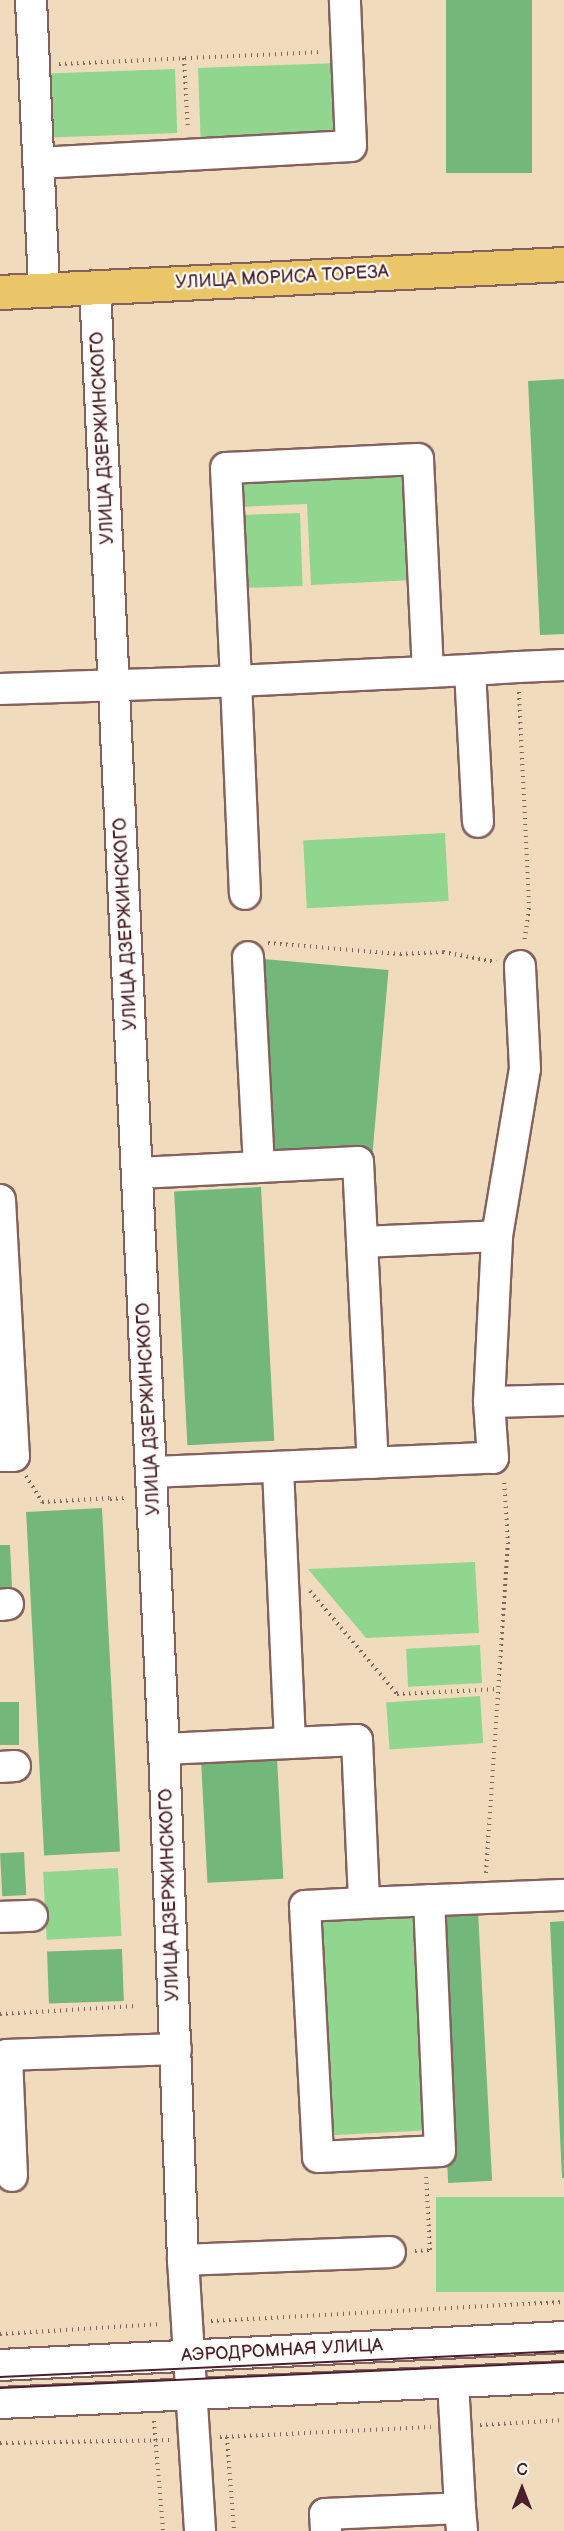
<!DOCTYPE html>
<html>
<head>
<meta charset="utf-8">
<style>
	body { margin:0 }
	#map { position:relative; width:564px; height:2531px; overflow:hidden; background:#f0dcbc; font-family:"Balsamiq Sans",sans-serif }
	div>[style] { position:absolute }
	.green>* { inset:0; background:#91d68f; transform-origin:0 0 }
	.forest>* { inset:0; background:#74b77a; transform-origin:0 0 }
	.path>* { height:4px; margin-top:-2px; transform-origin:0; background:repeating-linear-gradient(90deg,#84615e 0 1.5px,transparent 0 6px) }
	.roads { filter:drop-shadow(2px 0 #84615e) drop-shadow(-2px 0 #84615e) drop-shadow(0 2px #84615e) drop-shadow(0 -2px #84615e) }
	.minor>* { height:30px; margin:-15px; padding:0 15px; transform-origin:15px; border-radius:15px; background:#fff }
	.major>* { height:33px; margin:-16.5px; padding:0 16.5px; transform-origin:16.5px; border-radius:16.5px; background:#ebc669 }
	.tram>* { height:1.5px; margin:-0.75px; padding:0 0.75px; transform-origin:0.75px; border-radius:0.75px; background:#4a1f2b }
	span { translate:-50% -50%; white-space:nowrap; text-align:center; line-height:1.15; -webkit-text-stroke:4.5px #fdfcf7; paint-order:stroke }
	.street-label { font-size:18px; color:#4a1f2b }
	.north { position:absolute; left:492px; top:2459px; width:60px; height:60px; -webkit-text-stroke:4px #fdfcf7; paint-order:stroke; rotate:0deg; font-size:16px; font-weight:700; line-height:24px; text-align:center; color:#4a1f2b }
	.north::after { content:''; display:block; margin:auto; width:21px; height:27px; background:#4a1f2b; clip-path:polygon(50% 0,100% 100%,50% 72%,0 100%) }
</style>
</head>
<body>
<div id="map">
	<div class="green">
		<div style="left:338px;top:63px;width:75px;height:140px;rotate:88deg"></div>
		<div style="left:175px;top:69px;width:64px;height:127px;rotate:88deg"></div>
		<div style="clip-path:polygon(407px 469px,413px 580px,311px 585px,307px 504px,239px 507px,238px 477px)"></div>
		<div style="left:300px;top:513px;width:73px;height:60px;rotate:88deg"></div>
		<div style="left:445px;top:833px;width:68px;height:142px;rotate:87deg"></div>
		<div style="clip-path:polygon(475px 1562px,479px 1633px,366px 1638px,308px 1569px)"></div>
		<div style="left:480px;top:1645px;width:38px;height:74px;rotate:87deg"></div>
		<div style="left:480px;top:1696px;width:47px;height:94px;rotate:86deg"></div>
		<div style="left:118px;top:1868px;width:68px;height:75px;rotate:87deg"></div>
		<div style="left:425px;top:1914px;width:216px;height:104px;rotate:87deg"></div>
		<div style="left:564px;top:2197px;width:95px;height:128px;rotate:90deg"></div>
	</div>
	<div class="forest">
		<div style="left:446px;top:0;width:86px;height:173px"></div>
		<div style="clip-path:polygon(564px 379px,564px 634px,540px 635px,528px 381px)"></div>
		<div style="left:263px;top:959px;width:126px;height:195px;rotate:5deg"></div>
		<div style="left:261px;top:1187px;width:254px;height:87px;rotate:87deg"></div>
		<div style="left:102px;top:1508px;width:344px;height:76px;rotate:87deg"></div>
		<div style="clip-path:polygon(0 1545px,10px 1545px,12px 1587px,0 1588px)"></div>
		<div style="left:0;top:1702px;width:19px;height:43px"></div>
		<div style="left:277px;top:1758px;width:121px;height:76px;rotate:87deg"></div>
		<div style="left:24px;top:1852px;width:43px;height:24px;rotate:87deg"></div>
		<div style="left:478px;top:1911px;width:270px;height:44px;rotate:87deg"></div>
		<div style="clip-path:polygon(564px 1921px,564px 2178px,562px 2178px,550px 1922px)"></div>
		<div style="left:122px;top:1949px;width:52px;height:75px;rotate:88deg"></div>
	</div>
	<div class="path">
		<div style="left:184px;top:58px;width:71px;rotate:86.8deg"></div>
		<div style="left:59px;top:64px;width:262px;rotate:-2.6deg"></div>
		<div style="left:519px;top:692px;width:216px;rotate:87.3deg"></div>
		<div style="left:529px;top:908px;width:34px;rotate:98deg"></div>
		<div style="left:268px;top:943px;width:132px;rotate:4.8deg"></div>
		<div style="left:400px;top:954px;width:43px;rotate:-2.7deg"></div>
		<div style="left:443px;top:952px;width:54px;rotate:10.7deg"></div>
		<div style="left:26px;top:1476px;width:31px;rotate:58deg"></div>
		<div style="left:42px;top:1502px;width:68px;rotate:-3.4deg"></div>
		<div style="left:110px;top:1499px;width:15px;rotate:-4deg"></div>
		<div style="left:310px;top:1591px;width:135px;rotate:49.8deg"></div>
		<div style="left:397px;top:1694px;width:102px;rotate:-2.8deg"></div>
		<div style="left:486px;top:1873px;width:330px;rotate:-86.2deg"></div>
		<div style="left:508px;top:1544px;width:64px;rotate:-93.6deg"></div>
		<div style="left:0;top:2014px;width:136px;rotate:-3.4deg"></div>
		<div style="left:415px;top:2251px;width:15px;rotate:-4deg"></div>
		<div style="left:430px;top:2250px;width:73px;rotate:-93.1deg"></div>
		<div style="left:211px;top:2321px;width:354px;rotate:-3.1deg"></div>
		<div style="left:0;top:2334px;width:162px;rotate:-3.5deg"></div>
		<div style="left:154px;top:2421px;width:110px;rotate:85.3deg"></div>
		<div style="left:480px;top:2425px;width:84px;rotate:-3.4deg"></div>
		<div style="left:220px;top:2437px;width:211px;rotate:-2.7deg"></div>
		<div style="left:227px;top:2437px;width:94px;rotate:85.7deg"></div>
		<div style="left:0;top:2443px;width:170px;rotate:-1deg"></div>
	</div>
	<div class="roads">
		<div class="minor">
			<div style="left:31px;top:0;width:290px;rotate:87.4deg"></div>
			<div style="left:39px;top:163px;width:312px;rotate:-3.1deg"></div>
			<div style="left:351px;top:146px;width:146px;rotate:-92.4deg"></div>
			<div style="left:95px;top:287px;width:1464px;rotate:87.3deg"></div>
			<div style="left:164px;top:1749px;width:511px;rotate:87.87deg"></div>
			<div style="left:183px;top:2260px;width:272px;rotate:86.4deg"></div>
			<div style="left:470px;top:670px;width:152px;rotate:87deg"></div>
			<div style="left:428px;top:672px;width:213px;rotate:-92.7deg"></div>
			<div style="left:418px;top:459px;width:192px;rotate:177.3deg"></div>
			<div style="left:226px;top:468px;width:213px;rotate:87.3deg"></div>
			<div style="left:236px;top:681px;width:145px;rotate:-2.8deg"></div>
			<div style="left:381px;top:674px;width:47px;rotate:-2.4deg"></div>
			<div style="left:428px;top:672px;width:42px;rotate:-2.7deg"></div>
			<div style="left:470px;top:670px;width:48px;rotate:-3.6deg"></div>
			<div style="left:518px;top:667px;width:46px;rotate:-2.5deg"></div>
			<div style="left:0;top:689px;width:236px;rotate:-1.9deg"></div>
			<div style="left:236px;top:681px;width:213px;rotate:87.6deg"></div>
			<div style="left:259px;top:1167px;width:99px;rotate:-2.9deg"></div>
			<div style="left:358px;top:1162px;width:80px;rotate:87.1deg"></div>
			<div style="left:362px;top:1242px;width:135px;rotate:-2.5deg"></div>
			<div style="left:138px;top:1173px;width:121px;rotate:-2.8deg"></div>
			<div style="left:259px;top:1167px;width:210px;rotate:-93deg"></div>
			<div style="left:0;top:1200px;width:256px;rotate:86.9deg"></div>
			<div style="left:14px;top:1456px;width:14px;rotate:180deg"></div>
			<div style="left:362px;top:1242px;width:221px;rotate:87.2deg"></div>
			<div style="left:489px;top:1402px;width:75px;rotate:-1.5deg"></div>
			<div style="left:152px;top:1472px;width:341px;rotate:-2.4deg"></div>
			<div style="left:493px;top:1458px;width:56px;rotate:-94.1deg"></div>
			<div style="left:489px;top:1402px;width:166px;rotate:-87.2deg"></div>
			<div style="left:497px;top:1236px;width:169px;rotate:-80.5deg"></div>
			<div style="left:525px;top:1069px;width:103px;rotate:-92.8deg"></div>
			<div style="left:0;top:1605px;width:8px;rotate:-7deg"></div>
			<div style="left:290px;top:1743px;width:67px;rotate:-2.6deg"></div>
			<div style="left:357px;top:1740px;width:163px;rotate:87.5deg"></div>
			<div style="left:364px;top:1903px;width:59px;rotate:177.1deg"></div>
			<div style="left:305px;top:1906px;width:251px;rotate:87deg"></div>
			<div style="left:318px;top:2157px;width:122px;rotate:-2.8deg"></div>
			<div style="left:440px;top:2151px;width:251px;rotate:-92.5deg"></div>
			<div style="left:164px;top:1749px;width:126px;rotate:-2.7deg"></div>
			<div style="left:290px;top:1743px;width:276px;rotate:-92.5deg"></div>
			<div style="left:0;top:1767px;width:15px;rotate:-4deg"></div>
			<div style="left:364px;top:1903px;width:200px;rotate:-2.3deg"></div>
			<div style="left:0;top:1917px;width:32px;rotate:-2deg"></div>
			<div style="left:12px;top:2176px;width:121px;rotate:-92.4deg"></div>
			<div style="left:7px;top:2055px;width:169px;rotate:-2deg"></div>
			<div style="left:183px;top:2260px;width:207px;rotate:-2.2deg"></div>
			<div style="left:0;top:2365px;width:565px;rotate:-2.84deg"></div>
			<div style="left:453px;top:2382px;width:126px;rotate:86.8deg"></div>
			<div style="left:0;top:2403px;width:565px;rotate:-2.64deg"></div>
			<div style="left:326px;top:2531px;width:17px;rotate:-93deg"></div>
			<div style="left:325px;top:2514px;width:135px;rotate:-2.5deg"></div>
			<div style="left:460px;top:2508px;width:23px;rotate:85deg"></div>
		</div>
		<div class="major">
			<div style="left:0;top:292px;width:565px;rotate:-2.84deg"></div>
		</div>
	</div>
	<div class="tram">
		<div style="left:0;top:2377px;width:565px;rotate:-2.64deg"></div>
		<div style="left:0;top:2388px;width:565px;rotate:-2.64deg"></div>
	</div>
	<div class="street-label">
		<span style="left:282px;top:278px;rotate:-3deg">УЛИЦА МОРИСА ТОРЕЗА</span>
		<span style="left:103px;top:438px;rotate:-93deg">УЛИЦА ДЗЕРЖИНСКОГО</span>
		<span style="left:126px;top:924px;rotate:-93deg">УЛИЦА ДЗЕРЖИНСКОГО</span>
		<span style="left:149px;top:1409px;rotate:-93deg">УЛИЦА ДЗЕРЖИНСКОГО</span>
		<span style="left:170px;top:1895px;rotate:-92deg">УЛИЦА ДЗЕРЖИНСКОГО</span>
		<span style="left:282px;top:2351px;rotate:-3deg">АЭРОДРОМНАЯ УЛИЦА</span>
	</div>
	<div class="north">С</div>
</div>
</body>
</html>
